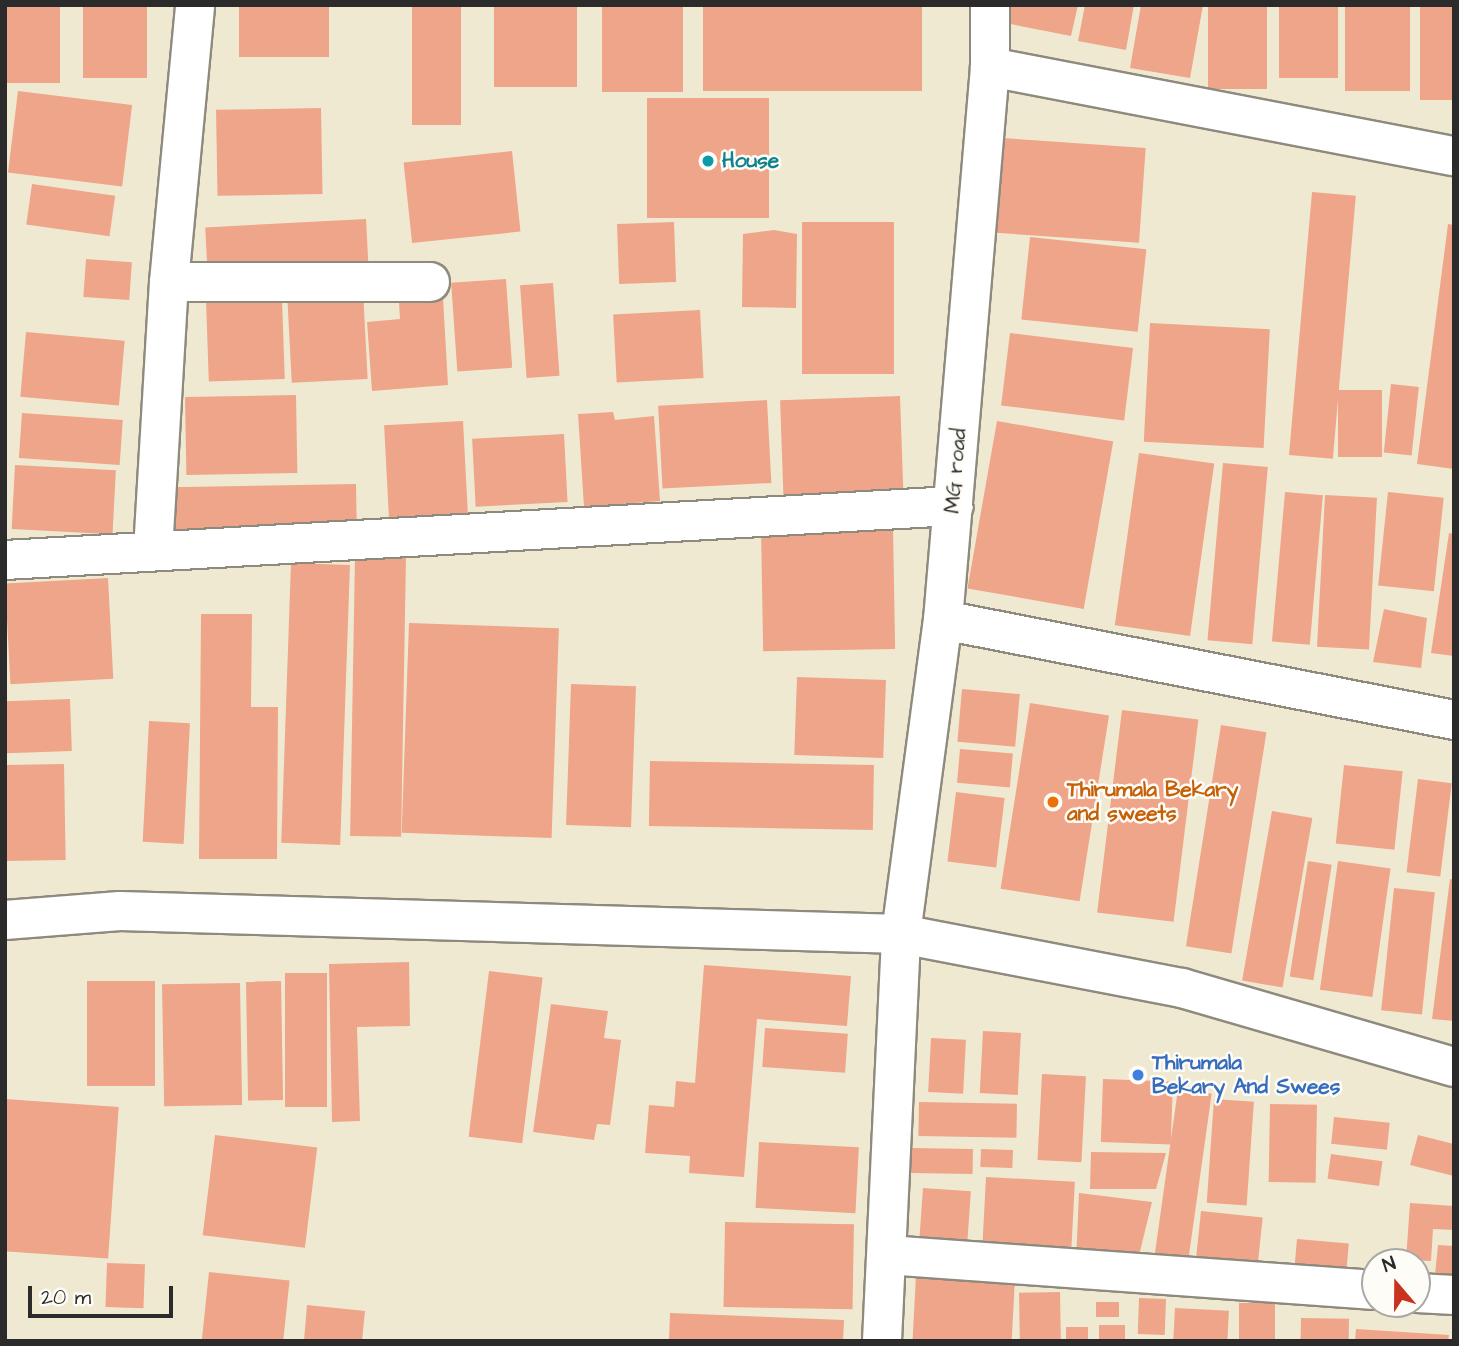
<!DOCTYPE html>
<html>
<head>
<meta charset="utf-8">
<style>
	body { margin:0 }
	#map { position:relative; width:1459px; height:1346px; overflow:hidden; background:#f0e9d1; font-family:"Architects Daughter",sans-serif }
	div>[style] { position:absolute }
	.building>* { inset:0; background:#efa58a; transform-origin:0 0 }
	.roads { filter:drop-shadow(2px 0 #8e8a7e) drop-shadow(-2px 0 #8e8a7e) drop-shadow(0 2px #8e8a7e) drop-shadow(0 -2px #8e8a7e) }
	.minor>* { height:38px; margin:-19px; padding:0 19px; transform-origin:19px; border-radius:19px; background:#fff }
	.tertiary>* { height:38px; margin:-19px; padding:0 19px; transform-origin:19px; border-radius:19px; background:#fff }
	.secondary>* { height:38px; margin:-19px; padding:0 19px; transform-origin:19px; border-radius:19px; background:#fff }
	.dots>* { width:19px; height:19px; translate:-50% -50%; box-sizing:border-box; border:4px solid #fdfcf7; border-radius:50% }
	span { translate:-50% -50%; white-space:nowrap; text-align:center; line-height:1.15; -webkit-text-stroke:5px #fdfcf7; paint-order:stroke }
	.culture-label { font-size:21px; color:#0d838f; font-weight:700 }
	.left { translate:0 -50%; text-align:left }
	.street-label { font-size:21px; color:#2b2b2b }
	.food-label { font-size:21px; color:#c56008; font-weight:700 }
	.shop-label { font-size:21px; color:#366cbe; font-weight:700 }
	.frame { position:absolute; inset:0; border:7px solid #2b2b2b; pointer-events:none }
	.north { position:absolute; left:1361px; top:1248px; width:70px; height:70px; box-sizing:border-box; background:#fdfcf7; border:2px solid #a9a8a5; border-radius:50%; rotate:340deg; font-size:19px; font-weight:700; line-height:28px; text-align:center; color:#2b2b2b }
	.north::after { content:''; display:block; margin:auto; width:24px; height:32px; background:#c8321e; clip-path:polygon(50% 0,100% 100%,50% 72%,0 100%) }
	.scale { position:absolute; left:28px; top:1286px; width:145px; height:32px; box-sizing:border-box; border:4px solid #2b2b2b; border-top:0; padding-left:9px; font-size:21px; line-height:24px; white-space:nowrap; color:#2b2b2b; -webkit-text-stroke:5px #fdfcf7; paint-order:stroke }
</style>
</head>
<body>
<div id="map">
	<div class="building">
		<div style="left:5px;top:5px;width:55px;height:78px"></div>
		<div style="left:83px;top:5px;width:64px;height:73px"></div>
		<div style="left:239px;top:5px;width:90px;height:52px"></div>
		<div style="left:412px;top:5px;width:49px;height:120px"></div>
		<div style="left:494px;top:5px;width:83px;height:82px"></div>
		<div style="left:602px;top:5px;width:81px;height:87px"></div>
		<div style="left:703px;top:5px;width:219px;height:86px"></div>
		<div style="clip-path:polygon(1003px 5px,1078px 5px,1071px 36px,1000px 22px)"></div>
		<div style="clip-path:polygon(1085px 5px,1134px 5px,1126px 50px,1078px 41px)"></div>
		<div style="clip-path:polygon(1141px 5px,1203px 5px,1190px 78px,1130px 68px)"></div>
		<div style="left:1208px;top:5px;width:59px;height:84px"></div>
		<div style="left:1279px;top:5px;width:59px;height:73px"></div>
		<div style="left:1345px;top:5px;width:65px;height:86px"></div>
		<div style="left:1420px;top:5px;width:34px;height:95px"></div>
		<div style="left:18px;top:91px;width:115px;height:82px;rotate:7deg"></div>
		<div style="left:769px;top:98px;width:120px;height:122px;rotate:90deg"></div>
		<div style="left:321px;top:108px;width:86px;height:105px;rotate:89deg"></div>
		<div style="left:1003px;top:138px;width:143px;height:95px;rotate:4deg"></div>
		<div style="left:512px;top:151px;width:81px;height:109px;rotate:84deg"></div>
		<div style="left:32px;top:184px;width:84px;height:41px;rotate:8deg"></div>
		<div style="left:1312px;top:192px;width:44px;height:264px;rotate:5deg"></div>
		<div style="left:366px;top:219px;width:43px;height:161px;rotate:87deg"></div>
		<div style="left:674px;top:222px;width:60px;height:57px;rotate:88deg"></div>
		<div style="left:894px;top:222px;width:152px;height:92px;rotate:90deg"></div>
		<div style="clip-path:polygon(1448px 224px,1454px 225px,1454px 469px,1417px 464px)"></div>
		<div style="clip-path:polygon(774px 230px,797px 234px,796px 308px,742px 307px,743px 234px)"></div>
		<div style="left:1030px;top:237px;width:117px;height:83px;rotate:6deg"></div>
		<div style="left:86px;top:259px;width:46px;height:38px;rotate:4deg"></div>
		<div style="left:506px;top:279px;width:89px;height:55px;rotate:86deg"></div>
		<div style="left:553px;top:283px;width:93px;height:33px;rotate:86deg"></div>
		<div style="left:363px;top:290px;width:89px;height:76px;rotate:87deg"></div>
		<div style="clip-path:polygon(443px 298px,448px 385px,372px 391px,367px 322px,400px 319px,399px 302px)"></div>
		<div style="left:282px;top:299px;width:80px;height:76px;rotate:88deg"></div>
		<div style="left:700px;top:310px;width:68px;height:87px;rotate:87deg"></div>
		<div style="left:1150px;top:323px;width:120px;height:119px;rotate:3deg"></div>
		<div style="left:26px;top:332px;width:99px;height:65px;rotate:5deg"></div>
		<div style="left:1010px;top:333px;width:124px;height:73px;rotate:7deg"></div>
		<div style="left:1391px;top:384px;width:28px;height:69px;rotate:6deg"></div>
		<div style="left:1338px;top:390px;width:44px;height:67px"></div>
		<div style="left:296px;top:395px;width:78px;height:111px;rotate:89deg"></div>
		<div style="left:900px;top:396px;width:104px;height:120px;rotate:88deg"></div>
		<div style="left:767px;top:400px;width:83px;height:109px;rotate:87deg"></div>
		<div style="clip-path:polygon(613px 412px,615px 420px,654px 416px,660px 501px,584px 507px,578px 414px)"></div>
		<div style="left:22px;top:413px;width:101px;height:45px;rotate:4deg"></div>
		<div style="left:463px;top:421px;width:95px;height:79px;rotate:87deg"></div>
		<div style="left:997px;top:421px;width:118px;height:170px;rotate:10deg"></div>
		<div style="left:564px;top:434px;width:68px;height:92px;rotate:87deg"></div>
		<div style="left:1139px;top:453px;width:76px;height:174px;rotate:8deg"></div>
		<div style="left:1223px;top:463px;width:45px;height:178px;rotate:5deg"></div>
		<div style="left:15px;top:465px;width:101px;height:64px;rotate:3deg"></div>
		<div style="left:356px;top:484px;width:49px;height:186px;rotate:89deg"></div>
		<div style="left:1285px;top:492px;width:38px;height:150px;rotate:5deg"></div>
		<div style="left:1388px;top:492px;width:56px;height:94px;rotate:6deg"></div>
		<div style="left:1325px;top:495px;width:52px;height:152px;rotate:3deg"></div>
		<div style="left:893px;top:527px;width:122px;height:132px;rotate:89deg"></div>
		<div style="clip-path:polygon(1449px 533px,1454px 534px,1454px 656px,1431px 653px)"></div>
		<div style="left:355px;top:556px;width:51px;height:280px;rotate:1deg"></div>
		<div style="left:291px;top:563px;width:59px;height:280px;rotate:2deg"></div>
		<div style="left:108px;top:578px;width:101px;height:103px;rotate:87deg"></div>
		<div style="clip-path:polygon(1384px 609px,1427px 618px,1421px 668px,1373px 662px)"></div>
		<div style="clip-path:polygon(201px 614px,252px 614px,251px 707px,278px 707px,277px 859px,199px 859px)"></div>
		<div style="left:409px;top:623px;width:150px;height:210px;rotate:2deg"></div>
		<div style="left:797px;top:677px;width:89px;height:78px;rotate:2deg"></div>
		<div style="left:571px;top:684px;width:65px;height:141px;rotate:2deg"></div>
		<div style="left:962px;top:689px;width:58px;height:53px;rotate:5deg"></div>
		<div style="left:70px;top:699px;width:52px;height:65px;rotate:88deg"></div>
		<div style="left:1030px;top:703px;width:80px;height:188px;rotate:9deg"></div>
		<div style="left:1122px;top:710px;width:77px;height:204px;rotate:7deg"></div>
		<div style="left:149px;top:721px;width:41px;height:121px;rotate:3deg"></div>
		<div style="left:1221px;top:725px;width:46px;height:224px;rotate:9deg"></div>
		<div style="left:960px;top:749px;width:53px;height:34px;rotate:5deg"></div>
		<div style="left:650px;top:761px;width:224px;height:65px;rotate:1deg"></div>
		<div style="left:64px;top:764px;width:96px;height:59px;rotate:89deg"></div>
		<div style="left:1344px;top:765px;width:59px;height:79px;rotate:6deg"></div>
		<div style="left:1418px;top:779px;width:34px;height:94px;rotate:7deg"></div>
		<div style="left:956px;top:792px;width:49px;height:70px;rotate:7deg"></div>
		<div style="left:1272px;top:811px;width:41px;height:172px;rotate:10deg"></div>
		<div style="left:1308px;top:861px;width:24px;height:117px;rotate:9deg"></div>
		<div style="left:1338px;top:861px;width:53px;height:130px;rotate:8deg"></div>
		<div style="clip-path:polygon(1450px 879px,1454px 880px,1454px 1021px,1432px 1019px)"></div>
		<div style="left:1394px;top:888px;width:41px;height:123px;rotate:6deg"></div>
		<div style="clip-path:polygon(409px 962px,410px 1026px,357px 1027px,360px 1121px,332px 1122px,329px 964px)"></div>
		<div style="clip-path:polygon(704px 965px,851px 976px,847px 1026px,757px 1019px,744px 1177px,689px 1173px,690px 1156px,645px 1153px,649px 1105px,674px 1107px,676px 1081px,695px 1083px)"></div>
		<div style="left:489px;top:971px;width:54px;height:167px;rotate:7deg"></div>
		<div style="left:327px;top:973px;width:134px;height:42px;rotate:90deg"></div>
		<div style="left:87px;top:981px;width:68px;height:105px"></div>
		<div style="left:281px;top:981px;width:119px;height:35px;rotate:89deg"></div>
		<div style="left:240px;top:983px;width:122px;height:78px;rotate:89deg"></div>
		<div style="clip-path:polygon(551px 1004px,608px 1011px,604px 1038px,621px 1040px,610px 1125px,597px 1124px,594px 1140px,533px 1132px)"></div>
		<div style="left:765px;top:1028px;width:83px;height:39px;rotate:4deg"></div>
		<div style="left:983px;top:1031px;width:38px;height:62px;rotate:3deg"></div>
		<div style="left:931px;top:1038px;width:35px;height:54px;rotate:3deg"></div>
		<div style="left:1042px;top:1074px;width:44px;height:86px;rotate:3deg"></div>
		<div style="left:1103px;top:1079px;width:70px;height:63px;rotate:2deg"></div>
		<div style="left:1178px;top:1089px;width:34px;height:181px;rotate:8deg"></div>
		<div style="left:5px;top:1099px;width:114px;height:152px;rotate:4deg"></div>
		<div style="left:1214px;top:1099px;width:40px;height:104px;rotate:4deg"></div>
		<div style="left:919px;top:1102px;width:98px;height:34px;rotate:1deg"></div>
		<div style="left:1270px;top:1104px;width:47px;height:78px;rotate:1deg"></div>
		<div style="left:1334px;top:1117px;width:56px;height:27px;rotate:6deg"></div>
		<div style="left:215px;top:1135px;width:103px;height:101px;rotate:7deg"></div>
		<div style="clip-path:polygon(1418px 1135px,1454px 1144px,1454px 1176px,1410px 1165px)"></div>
		<div style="left:759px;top:1142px;width:100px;height:66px;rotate:3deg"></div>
		<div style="left:911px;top:1148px;width:62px;height:25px;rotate:1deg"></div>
		<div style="left:981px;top:1149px;width:32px;height:18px;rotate:2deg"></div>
		<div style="clip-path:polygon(1091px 1152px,1166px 1153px,1156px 1189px,1090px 1189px)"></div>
		<div style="left:1331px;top:1154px;width:52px;height:25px;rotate:8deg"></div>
		<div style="left:986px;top:1177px;width:89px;height:70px;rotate:3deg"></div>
		<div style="left:923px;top:1188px;width:48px;height:56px;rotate:4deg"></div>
		<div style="clip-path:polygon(1079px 1193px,1152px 1202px,1137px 1264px,1076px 1261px)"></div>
		<div style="clip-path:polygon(1410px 1203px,1454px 1206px,1454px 1230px,1433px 1229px,1431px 1261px,1406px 1260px)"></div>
		<div style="left:1201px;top:1211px;width:62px;height:52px;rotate:6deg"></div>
		<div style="left:725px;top:1222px;width:129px;height:85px;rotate:1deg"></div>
		<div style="left:1297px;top:1239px;width:52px;height:57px;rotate:5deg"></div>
		<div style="clip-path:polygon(1438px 1245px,1454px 1246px,1454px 1277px,1435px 1275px)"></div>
		<div style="left:107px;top:1263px;width:38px;height:44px;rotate:2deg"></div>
		<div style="left:209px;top:1272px;width:81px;height:69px;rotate:6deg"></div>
		<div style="left:916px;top:1275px;width:99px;height:66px;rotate:3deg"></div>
		<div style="left:1060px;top:1292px;width:49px;height:41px;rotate:89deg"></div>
		<div style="left:1139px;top:1298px;width:27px;height:36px;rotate:2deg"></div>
		<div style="left:1096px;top:1302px;width:23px;height:15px"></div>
		<div style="left:1239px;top:1303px;width:36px;height:38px"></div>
		<div style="clip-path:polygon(307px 1305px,365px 1311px,362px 1341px,304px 1341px)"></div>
		<div style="left:1175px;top:1308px;width:54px;height:33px;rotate:3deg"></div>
		<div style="clip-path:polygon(670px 1313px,844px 1320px,843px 1341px,669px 1341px)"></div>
		<div style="left:1301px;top:1318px;width:48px;height:23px;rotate:1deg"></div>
		<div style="left:1125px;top:1325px;width:16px;height:26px;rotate:90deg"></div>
		<div style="left:1066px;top:1327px;width:22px;height:14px"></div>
		<div style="clip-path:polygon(1356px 1329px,1449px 1335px,1448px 1341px,1355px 1341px)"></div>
	</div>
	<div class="roads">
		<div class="minor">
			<div style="left:990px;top:67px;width:472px;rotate:10.9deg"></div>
			<div style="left:169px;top:282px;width:261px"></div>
			<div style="left:153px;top:551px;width:269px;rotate:-86.6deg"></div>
			<div style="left:169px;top:282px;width:278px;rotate:-84.6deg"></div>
			<div style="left:5px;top:560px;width:950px;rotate:-3.26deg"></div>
			<div style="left:943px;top:620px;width:521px;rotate:11.07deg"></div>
			<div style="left:887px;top:1255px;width:489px;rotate:4.1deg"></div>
			<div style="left:1417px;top:1293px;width:37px;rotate:3deg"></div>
		</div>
		<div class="tertiary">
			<div style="left:5px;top:920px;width:115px;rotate:-4.5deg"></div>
			<div style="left:120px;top:911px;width:781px;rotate:1.69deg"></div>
			<div style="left:901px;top:934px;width:286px;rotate:10.9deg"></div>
			<div style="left:1182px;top:988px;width:283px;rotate:16.2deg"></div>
		</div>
		<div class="secondary">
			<div style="left:882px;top:1341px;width:407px;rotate:-87.3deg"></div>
			<div style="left:901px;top:934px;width:317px;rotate:-82.4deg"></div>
			<div style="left:943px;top:620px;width:555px;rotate:-85.14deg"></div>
			<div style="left:990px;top:67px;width:62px;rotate:-90deg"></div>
		</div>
	</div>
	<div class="dots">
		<div style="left:708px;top:161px;background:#0f9aa8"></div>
		<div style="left:1053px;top:802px;background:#e8710a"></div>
		<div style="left:1138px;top:1075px;background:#3f7fe0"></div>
	</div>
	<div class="culture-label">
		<span class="left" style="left:722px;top:161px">House</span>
	</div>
	<div class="street-label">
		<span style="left:956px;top:471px;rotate:-85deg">MG road</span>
	</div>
	<div class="food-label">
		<span class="left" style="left:1067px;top:802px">Thirumala Bekary<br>and sweets</span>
	</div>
	<div class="shop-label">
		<span class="left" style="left:1152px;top:1075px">Thirumala<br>Bekary And Swees</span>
	</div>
	<div class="frame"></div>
	<div class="north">N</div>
	<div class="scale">20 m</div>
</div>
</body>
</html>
